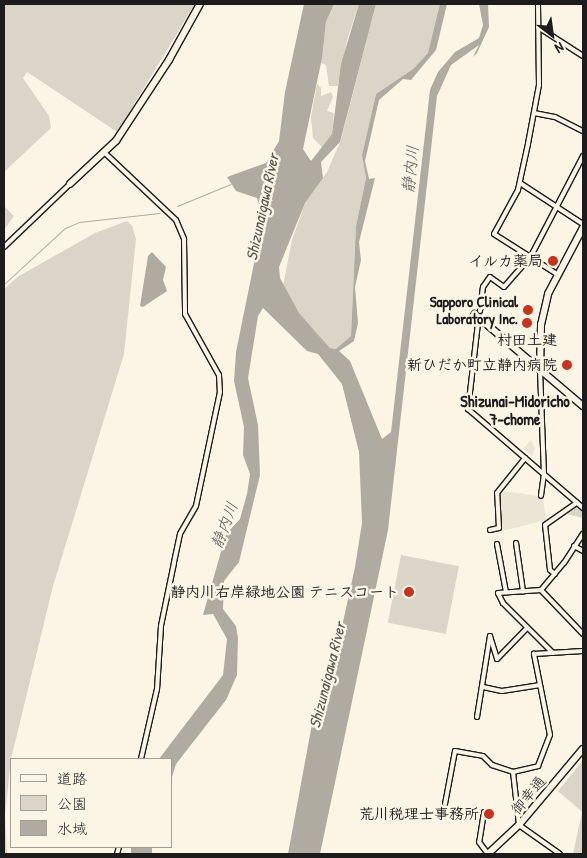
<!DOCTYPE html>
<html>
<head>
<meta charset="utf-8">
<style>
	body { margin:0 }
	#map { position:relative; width:587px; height:858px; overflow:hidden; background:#fcf5e5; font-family:"Patrick Hand","Klee One",sans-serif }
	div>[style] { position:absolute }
	.built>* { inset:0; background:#ebe5d6 }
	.green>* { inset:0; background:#dbd5c8; transform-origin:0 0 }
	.water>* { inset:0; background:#b0aba1; transform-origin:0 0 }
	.stream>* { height:1px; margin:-0.5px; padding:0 0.5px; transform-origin:0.5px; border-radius:0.5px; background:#b0aba1 }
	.roads { filter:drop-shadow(1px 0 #1c1c1c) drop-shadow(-1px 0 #1c1c1c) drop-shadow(0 1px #1c1c1c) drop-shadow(0 -1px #1c1c1c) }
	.street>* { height:4px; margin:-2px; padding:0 2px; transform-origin:2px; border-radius:2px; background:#fcf5e5 }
	.secondary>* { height:5.5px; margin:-2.75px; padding:0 2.75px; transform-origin:2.75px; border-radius:2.75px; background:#fcf5e5 }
	.dots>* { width:14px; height:14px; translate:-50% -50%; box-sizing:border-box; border:2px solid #fcf5e5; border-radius:50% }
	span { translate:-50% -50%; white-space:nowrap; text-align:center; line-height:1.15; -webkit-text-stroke:5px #fcf5e5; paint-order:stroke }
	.poi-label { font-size:15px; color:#1c1c1c; font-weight:700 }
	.right { translate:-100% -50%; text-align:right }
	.street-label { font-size:15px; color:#1c1c1c }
	.water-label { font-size:16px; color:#575551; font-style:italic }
	.neighbourhood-label { font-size:16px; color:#1c1c1c; font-weight:700 }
	.frame { position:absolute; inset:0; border:5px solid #1c1c1c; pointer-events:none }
	.legend { position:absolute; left:10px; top:758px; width:162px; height:90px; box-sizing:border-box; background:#fcf5e5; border:1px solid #a29e95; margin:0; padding:6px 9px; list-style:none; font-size:15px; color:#1c1c1c }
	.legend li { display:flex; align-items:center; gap:10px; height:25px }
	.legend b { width:25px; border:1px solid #a29e95 }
	.north { position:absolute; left:527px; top:10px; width:50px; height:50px; -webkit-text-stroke:4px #fcf5e5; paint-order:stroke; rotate:150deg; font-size:14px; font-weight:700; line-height:20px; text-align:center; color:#1c1c1c }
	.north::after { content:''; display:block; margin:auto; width:18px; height:22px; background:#1c1c1c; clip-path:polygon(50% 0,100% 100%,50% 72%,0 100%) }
</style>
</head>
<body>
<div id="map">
	<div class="built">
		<div style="clip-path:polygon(531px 440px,535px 448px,532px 456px,523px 449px)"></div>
		<div style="clip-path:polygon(505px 491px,543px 497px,546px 520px,502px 531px,498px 496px)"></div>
	</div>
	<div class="green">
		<div style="clip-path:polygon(4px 4px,195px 4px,117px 132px,27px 72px,23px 78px,49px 116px,51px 128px,4px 172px)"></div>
		<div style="clip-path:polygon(334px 4px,359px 4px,347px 40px,338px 86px,329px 86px,326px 65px,321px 63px,326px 22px)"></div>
		<div style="clip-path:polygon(376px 4px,440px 4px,439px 15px,428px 53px,413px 69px,376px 94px,362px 155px,366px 178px,356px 226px,351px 336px,336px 349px,330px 348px,299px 313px,283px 286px,292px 240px,305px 203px,327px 172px,341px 140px)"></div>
		<div style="clip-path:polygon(317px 84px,321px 88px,321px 96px,331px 92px,333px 97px,327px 111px,334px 113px,332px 134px,322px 147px,313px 138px,311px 117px)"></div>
		<div style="clip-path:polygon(4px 206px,14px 216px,4px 230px)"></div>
		<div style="clip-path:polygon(127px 221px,132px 226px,136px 239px,124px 354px,53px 586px,11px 759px,5px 815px,7px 854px,4px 854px,4px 289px,19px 276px,95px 233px)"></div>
		<div style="clip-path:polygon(577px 507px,583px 512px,583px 518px,567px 514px)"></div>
		<div style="left:401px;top:555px;width:59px;height:69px;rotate:11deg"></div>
		<div style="clip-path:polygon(583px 760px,583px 854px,573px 854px,582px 812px,558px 791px)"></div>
	</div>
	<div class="water">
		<div style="clip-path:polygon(304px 4px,334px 4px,326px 22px,322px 58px,303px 149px,311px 161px,332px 134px,341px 64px,359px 4px,376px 4px,340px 142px,321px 162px,323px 178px,305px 203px,279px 267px,280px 278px,299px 313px,330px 348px,336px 349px,351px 336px,356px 226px,366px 178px,362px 155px,376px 94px,413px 69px,428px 53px,440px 4px,447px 4px,436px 50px,411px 80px,403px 79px,379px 100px,365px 161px,369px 179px,375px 178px,359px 242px,361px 260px,355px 287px,358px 323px,354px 341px,339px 351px,350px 361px,382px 439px,391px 432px,430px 90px,438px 72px,455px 52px,479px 38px,483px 25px,479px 4px,488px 4px,489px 27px,477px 53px,473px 57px,479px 45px,451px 65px,437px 96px,388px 530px,320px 854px,288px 854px,312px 724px,329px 686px,355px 567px,362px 523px,359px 452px,342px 384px,318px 354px,307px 351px,263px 308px,258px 316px,248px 378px,258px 425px,260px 475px,239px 562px,224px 581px,223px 609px,236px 626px,238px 638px,237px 675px,226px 700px,176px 764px,171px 780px,171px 759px,159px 759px,223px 675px,227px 639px,213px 614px,203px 615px,226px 534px,240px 519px,247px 494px,250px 474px,243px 455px,244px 427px,234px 381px,236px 352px,263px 219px,257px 198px,236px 191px,227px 177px,266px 163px,279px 141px,285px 92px)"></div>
		<div style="clip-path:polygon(152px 252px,166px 267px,163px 280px,167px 291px,143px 307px,140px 306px,148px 256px)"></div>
		<div style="left:131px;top:847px;width:21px;height:7px"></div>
	</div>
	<div class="stream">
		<div style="left:177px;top:206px;width:58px;rotate:-22.2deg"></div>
		<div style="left:4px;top:284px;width:83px;rotate:-42.6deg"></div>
		<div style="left:65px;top:228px;width:15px;rotate:-23deg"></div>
		<div style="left:79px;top:222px;width:81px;rotate:-6.3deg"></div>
	</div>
	<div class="roads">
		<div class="street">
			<div style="left:538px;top:4px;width:81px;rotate:89.3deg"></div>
			<div style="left:539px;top:85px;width:60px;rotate:100.6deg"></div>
			<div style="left:528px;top:144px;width:47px;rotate:102.3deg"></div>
			<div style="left:518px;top:190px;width:50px;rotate:118.6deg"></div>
			<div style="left:494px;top:234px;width:75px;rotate:32.4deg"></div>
			<div style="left:538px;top:27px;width:54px;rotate:32.8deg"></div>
			<div style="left:534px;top:113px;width:21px;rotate:11deg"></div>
			<div style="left:555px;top:117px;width:31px;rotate:27deg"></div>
			<div style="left:106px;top:154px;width:96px;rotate:43.3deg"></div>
			<div style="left:176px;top:220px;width:21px;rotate:67deg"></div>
			<div style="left:184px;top:239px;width:75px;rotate:89.2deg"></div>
			<div style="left:185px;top:314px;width:70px;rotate:60.9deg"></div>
			<div style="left:219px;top:375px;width:17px;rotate:87deg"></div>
			<div style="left:220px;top:392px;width:116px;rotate:101.9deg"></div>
			<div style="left:196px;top:506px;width:32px;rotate:120deg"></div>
			<div style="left:180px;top:534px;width:30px;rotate:102deg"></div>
			<div style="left:174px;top:563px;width:64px;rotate:101.7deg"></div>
			<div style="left:161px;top:626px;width:63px;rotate:93.6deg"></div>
			<div style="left:157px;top:689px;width:72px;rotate:102.9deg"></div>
			<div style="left:520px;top:183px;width:75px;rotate:33.1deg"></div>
			<div style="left:4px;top:247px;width:91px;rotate:-43.7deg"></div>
			<div style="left:480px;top:311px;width:24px;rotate:-83deg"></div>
			<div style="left:483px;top:287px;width:12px;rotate:-55deg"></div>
			<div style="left:490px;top:277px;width:17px;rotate:36deg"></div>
			<div style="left:504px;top:287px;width:41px;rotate:-48.9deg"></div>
			<div style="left:531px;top:256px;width:113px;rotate:-62.5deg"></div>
			<div style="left:478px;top:323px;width:87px;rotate:96.6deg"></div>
			<div style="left:468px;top:409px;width:152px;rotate:40.7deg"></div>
			<div style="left:540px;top:370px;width:104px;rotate:87.8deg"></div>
			<div style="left:544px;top:474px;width:22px;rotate:98deg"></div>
			<div style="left:490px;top:530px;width:9px;rotate:-13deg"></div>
			<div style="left:499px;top:528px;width:35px;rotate:-93deg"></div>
			<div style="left:497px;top:493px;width:45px;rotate:-51.3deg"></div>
			<div style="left:516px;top:543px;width:49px;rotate:81.7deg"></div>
			<div style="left:497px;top:544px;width:49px;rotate:79.4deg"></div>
			<div style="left:574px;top:546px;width:10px;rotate:29deg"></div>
			<div style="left:555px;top:574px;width:6px;rotate:-141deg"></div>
			<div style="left:550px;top:570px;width:45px;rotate:-96.3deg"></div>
			<div style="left:545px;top:525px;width:39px;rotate:-35deg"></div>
			<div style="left:541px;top:590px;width:61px;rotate:46.3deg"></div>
			<div style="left:553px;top:653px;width:71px;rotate:-135deg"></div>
			<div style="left:503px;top:603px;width:11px;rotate:-117deg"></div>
			<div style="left:498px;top:593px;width:43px;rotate:-4deg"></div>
			<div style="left:541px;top:590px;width:35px;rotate:-50deg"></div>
			<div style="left:564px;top:563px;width:35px;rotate:-57deg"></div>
			<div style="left:483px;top:687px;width:19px;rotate:12deg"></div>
			<div style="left:502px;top:691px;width:37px;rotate:-9deg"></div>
			<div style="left:477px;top:717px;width:82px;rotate:-80.9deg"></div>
			<div style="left:490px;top:636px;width:24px;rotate:73deg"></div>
			<div style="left:497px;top:659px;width:43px;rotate:-45.9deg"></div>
			<div style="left:513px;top:772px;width:53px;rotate:83.5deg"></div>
			<div style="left:519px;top:825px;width:50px;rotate:35.3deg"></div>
			<div style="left:445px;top:804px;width:54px;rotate:-79.3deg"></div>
			<div style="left:455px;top:751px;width:28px;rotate:10deg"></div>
			<div style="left:483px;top:756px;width:13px;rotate:45deg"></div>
			<div style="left:492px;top:765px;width:22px;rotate:18deg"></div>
			<div style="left:513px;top:772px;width:26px;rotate:-13deg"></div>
			<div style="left:538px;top:766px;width:33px;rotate:-69deg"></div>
			<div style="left:550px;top:735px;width:83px;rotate:-101.2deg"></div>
			<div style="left:534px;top:654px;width:49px;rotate:-3.5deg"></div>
			<div style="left:484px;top:812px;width:30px;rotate:99deg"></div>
			<div style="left:479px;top:842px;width:15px;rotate:53deg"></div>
			<div style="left:117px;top:854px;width:7px;rotate:-74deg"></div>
		</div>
		<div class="secondary">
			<div style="left:70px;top:184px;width:63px;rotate:-43.1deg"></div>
			<div style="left:116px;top:141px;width:97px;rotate:-56.8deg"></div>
			<div style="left:169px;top:60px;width:64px;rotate:-61deg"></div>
			<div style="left:475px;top:314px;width:142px;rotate:40.4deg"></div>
			<div style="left:540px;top:370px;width:45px;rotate:-88.7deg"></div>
			<div style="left:541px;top:325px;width:32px;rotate:-77deg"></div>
			<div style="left:548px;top:294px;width:75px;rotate:-62.1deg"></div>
			<div style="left:488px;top:854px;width:42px;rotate:-43.1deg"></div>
			<div style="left:519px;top:825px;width:99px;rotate:-49.9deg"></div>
		</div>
	</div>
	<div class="dots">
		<div style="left:553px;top:261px;background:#c8321e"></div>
		<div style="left:528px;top:310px;background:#c8321e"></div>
		<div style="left:527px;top:323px;background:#c8321e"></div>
		<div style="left:567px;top:365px;background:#c8321e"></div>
		<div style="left:409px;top:592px;background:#c8321e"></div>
		<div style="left:489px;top:814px;background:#c8321e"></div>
	</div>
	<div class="poi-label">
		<span class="right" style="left:543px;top:261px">イルカ薬局</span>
		<span class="right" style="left:518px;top:310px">Sapporo Clinical<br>Laboratory Inc.</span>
		<span style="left:527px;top:340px">村田土建</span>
		<span class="right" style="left:557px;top:365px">新ひだか町立静内病院</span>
		<span class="right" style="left:399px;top:592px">静内川右岸緑地公園 テニスコート</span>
		<span class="right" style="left:479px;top:814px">荒川税理士事務所</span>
	</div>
	<div class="street-label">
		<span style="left:528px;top:795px;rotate:-50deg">御幸通</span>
	</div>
	<div class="water-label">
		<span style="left:410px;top:169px;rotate:-84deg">静内川</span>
		<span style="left:262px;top:207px;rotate:-78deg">Shizunaigawa River</span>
		<span style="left:224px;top:525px;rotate:-69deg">静内川</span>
		<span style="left:327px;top:675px;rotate:-76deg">Shizunaigawa River</span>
	</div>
	<div class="neighbourhood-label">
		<span style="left:515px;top:410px">Shizunai-Midoricho<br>7-chome</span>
	</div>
	<div class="frame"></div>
	<ul class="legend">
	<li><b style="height:6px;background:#fcf5e5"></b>道路</li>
	<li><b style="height:14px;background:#dbd5c8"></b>公園</li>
	<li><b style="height:14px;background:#b0aba1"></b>水域</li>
	</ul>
	<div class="north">N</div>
</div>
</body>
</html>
